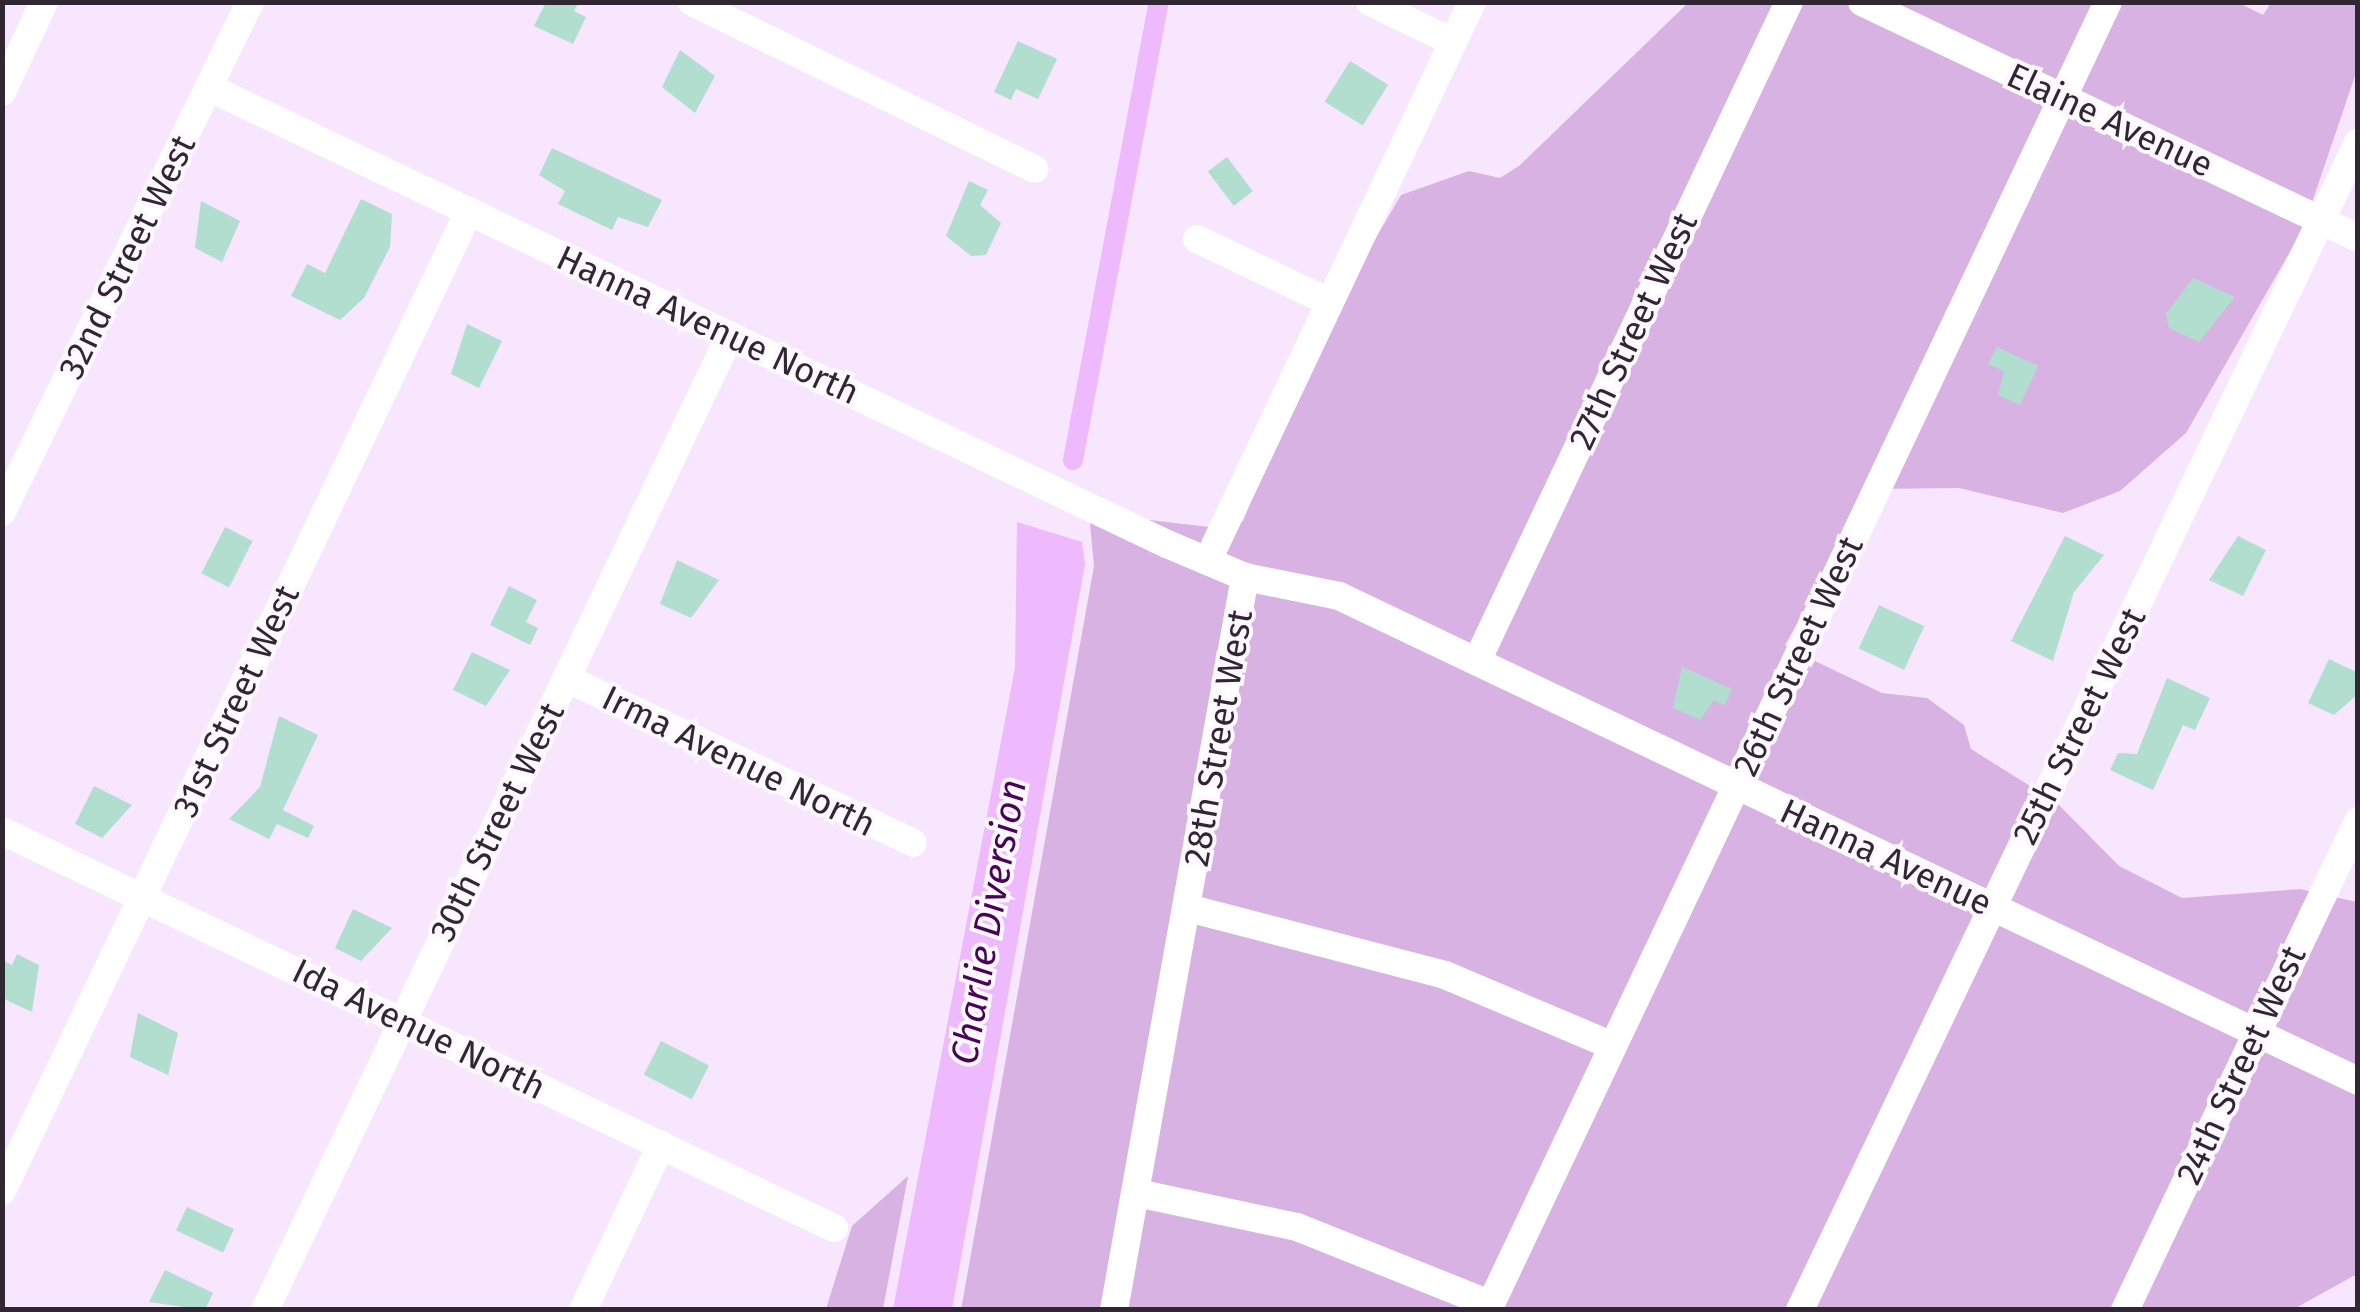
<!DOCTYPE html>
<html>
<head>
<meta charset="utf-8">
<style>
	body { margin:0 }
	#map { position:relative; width:2360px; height:1312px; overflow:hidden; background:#f8e5fe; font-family:"Fira Sans",sans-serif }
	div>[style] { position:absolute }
	.green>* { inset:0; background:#d8b2e2 }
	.water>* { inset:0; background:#efb9fe }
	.canal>* { height:20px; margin:-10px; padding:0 10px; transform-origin:10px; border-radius:10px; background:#efb9fe }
	.building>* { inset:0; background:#b2ded0; transform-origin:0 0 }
	.minor>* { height:28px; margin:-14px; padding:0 14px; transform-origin:14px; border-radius:14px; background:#fff }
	span { translate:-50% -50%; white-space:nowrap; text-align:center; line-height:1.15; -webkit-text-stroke:8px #fdf8fe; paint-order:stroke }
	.street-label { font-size:35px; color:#302733 }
	.water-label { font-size:38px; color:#490458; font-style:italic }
	.frame { position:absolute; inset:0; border:5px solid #302733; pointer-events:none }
</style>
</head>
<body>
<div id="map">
	<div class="green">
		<div style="clip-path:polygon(2237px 2px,2263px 15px,2271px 3px,2357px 3px,2357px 70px,2303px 229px,2186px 433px,2120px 491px,2063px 513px,1959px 488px,1872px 489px,1785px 645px,1811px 668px,1815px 661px,1882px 693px,1927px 698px,1964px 725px,1971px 749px,2057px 803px,2119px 866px,2182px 898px,2300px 889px,2357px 902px,2357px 1274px,2292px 1310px,961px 1310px,1094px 566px,1089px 513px,1227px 529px,1243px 521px,1319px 335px,1401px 195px,1469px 171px,1500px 178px,1519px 166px,1688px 3px)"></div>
		<div style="clip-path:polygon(908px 1176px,883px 1309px,826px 1309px,852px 1226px)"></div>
	</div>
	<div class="water">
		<div style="clip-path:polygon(1017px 522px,1082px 542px,1085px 564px,952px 1309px,893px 1309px,1015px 668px)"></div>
	</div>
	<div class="canal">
		<div style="left:1073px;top:460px;width:466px;rotate:-79.4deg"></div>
	</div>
	<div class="building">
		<div style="clip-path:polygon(546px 2px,579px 2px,574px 11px,586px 17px,573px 44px,534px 26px)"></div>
		<div style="clip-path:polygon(1018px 41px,1057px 59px,1038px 99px,1016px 89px,1011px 100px,994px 92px)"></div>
		<div style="clip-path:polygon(680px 50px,715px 76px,695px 113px,662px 87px)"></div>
		<div style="left:1350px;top:61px;width:45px;height:48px;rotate:32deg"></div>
		<div style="clip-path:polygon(552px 148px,662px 200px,648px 227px,618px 217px,612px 230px,558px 204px,565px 191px,539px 175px)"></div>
		<div style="left:1227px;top:157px;width:43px;height:24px;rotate:53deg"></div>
		<div style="clip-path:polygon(969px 181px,988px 190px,980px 205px,1001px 223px,986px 255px,971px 256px,946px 236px)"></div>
		<div style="clip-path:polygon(361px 199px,392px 214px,390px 247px,364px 298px,340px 320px,291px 296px,307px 264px,325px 273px)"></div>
		<div style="clip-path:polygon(201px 201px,240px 221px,222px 262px,195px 248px)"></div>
		<div style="clip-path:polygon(2193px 278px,2235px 297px,2199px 342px,2169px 328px,2166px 314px)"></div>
		<div style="clip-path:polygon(467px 324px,502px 341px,479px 388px,451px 374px)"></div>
		<div style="clip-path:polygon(1997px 347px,2038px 366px,2020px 405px,1998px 395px,2004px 371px,1988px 364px)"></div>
		<div style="left:225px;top:527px;width:31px;height:52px;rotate:27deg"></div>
		<div style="clip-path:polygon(2065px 536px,2104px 555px,2074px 592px,2053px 661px,2011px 641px)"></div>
		<div style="clip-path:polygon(2238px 536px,2266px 550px,2243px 596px,2209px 580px)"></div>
		<div style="clip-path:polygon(677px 560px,719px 580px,691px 618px,660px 604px)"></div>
		<div style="clip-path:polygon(509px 586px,537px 600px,526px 622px,538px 628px,530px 645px,490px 625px)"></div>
		<div style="left:1879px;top:605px;width:50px;height:48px;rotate:25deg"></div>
		<div style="clip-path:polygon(472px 652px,510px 670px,486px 706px,453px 690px)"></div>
		<div style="clip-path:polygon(2329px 659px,2358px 673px,2358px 694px,2334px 715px,2308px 703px)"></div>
		<div style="clip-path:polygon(1682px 667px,1732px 689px,1725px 705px,1714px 700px,1700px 720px,1673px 708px)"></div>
		<div style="clip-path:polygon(2167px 678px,2210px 698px,2195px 730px,2183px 725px,2153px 790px,2110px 770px,2118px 753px,2137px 754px)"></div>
		<div style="clip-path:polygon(279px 716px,318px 735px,283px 810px,314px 826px,308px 838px,277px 824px,269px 839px,229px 819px,260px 787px)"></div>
		<div style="clip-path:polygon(94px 786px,132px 805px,102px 838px,75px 824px)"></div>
		<div style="clip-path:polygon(353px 909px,392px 928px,361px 961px,335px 948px)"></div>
		<div style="clip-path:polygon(17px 954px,39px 965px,32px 1012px,2px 998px,2px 960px,12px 965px)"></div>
		<div style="clip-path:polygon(138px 1013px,178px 1033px,168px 1075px,130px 1057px)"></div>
		<div style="left:661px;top:1041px;width:54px;height:38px;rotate:27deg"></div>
		<div style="left:187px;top:1207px;width:52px;height:26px;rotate:25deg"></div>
		<div style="clip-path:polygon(165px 1270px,213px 1293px,205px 1310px,149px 1302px)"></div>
	</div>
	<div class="minor">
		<div style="left:692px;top:2px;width:381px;rotate:26deg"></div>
		<div style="left:1370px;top:2px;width:92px;rotate:25.7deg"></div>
		<div style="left:1862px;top:2px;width:549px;rotate:25.45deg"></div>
		<div style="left:210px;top:88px;width:1060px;rotate:25.48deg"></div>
		<div style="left:1167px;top:544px;width:85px;rotate:22.9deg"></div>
		<div style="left:1245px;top:577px;width:96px;rotate:11.4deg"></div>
		<div style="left:1339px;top:596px;width:1129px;rotate:25.45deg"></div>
		<div style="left:2px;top:92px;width:99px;rotate:-65deg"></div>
		<div style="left:1197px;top:239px;width:146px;rotate:25.5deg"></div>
		<div style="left:2px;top:512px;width:567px;rotate:-64.07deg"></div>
		<div style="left:1208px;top:560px;width:617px;rotate:-64.68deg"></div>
		<div style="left:1477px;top:661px;width:729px;rotate:-64.67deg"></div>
		<div style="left:566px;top:678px;width:384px;rotate:25.4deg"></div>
		<div style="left:2px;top:831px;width:922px;rotate:25.51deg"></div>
		<div style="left:1188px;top:908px;width:266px;rotate:14.6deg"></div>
		<div style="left:1445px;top:975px;width:182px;rotate:22.9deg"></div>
		<div style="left:2px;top:1191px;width:1086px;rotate:-64.52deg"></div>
		<div style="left:1137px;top:1193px;width:164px;rotate:12deg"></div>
		<div style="left:1297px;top:1227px;width:208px;rotate:21.8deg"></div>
		<div style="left:265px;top:1310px;width:1080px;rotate:-64.5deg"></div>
		<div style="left:583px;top:1310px;width:183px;rotate:-64.7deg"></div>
		<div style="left:1114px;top:1310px;width:745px;rotate:-79.87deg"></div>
		<div style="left:1488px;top:1310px;width:1448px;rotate:-64.64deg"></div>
		<div style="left:1800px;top:1310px;width:1294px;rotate:-64.45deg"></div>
		<div style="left:2125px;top:1310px;width:542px;rotate:-64.52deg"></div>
	</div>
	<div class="street-label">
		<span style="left:2110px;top:120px;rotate:25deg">Elaine Avenue</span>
		<span style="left:127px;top:257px;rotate:-64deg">32nd Street West</span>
		<span style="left:708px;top:325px;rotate:25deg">Hanna Avenue North</span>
		<span style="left:1633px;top:331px;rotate:-65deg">27th Street West</span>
		<span style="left:1798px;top:656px;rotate:-65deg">26th Street West</span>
		<span style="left:236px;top:701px;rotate:-65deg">31st Street West</span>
		<span style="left:2079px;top:726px;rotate:-64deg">25th Street West</span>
		<span style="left:1218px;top:738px;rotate:-80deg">28th Street West</span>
		<span style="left:739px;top:761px;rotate:26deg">Irma Avenue North</span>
		<span style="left:497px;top:822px;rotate:-64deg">30th Street West</span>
		<span style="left:1886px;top:857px;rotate:25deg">Hanna Avenue</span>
		<span style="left:419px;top:1029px;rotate:26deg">Ida Avenue North</span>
		<span style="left:2241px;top:1065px;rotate:-65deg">24th Street West</span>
	</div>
	<div class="water-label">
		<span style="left:989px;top:922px;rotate:-80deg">Charlie Diversion</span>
	</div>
	<div class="frame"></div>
</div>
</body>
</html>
